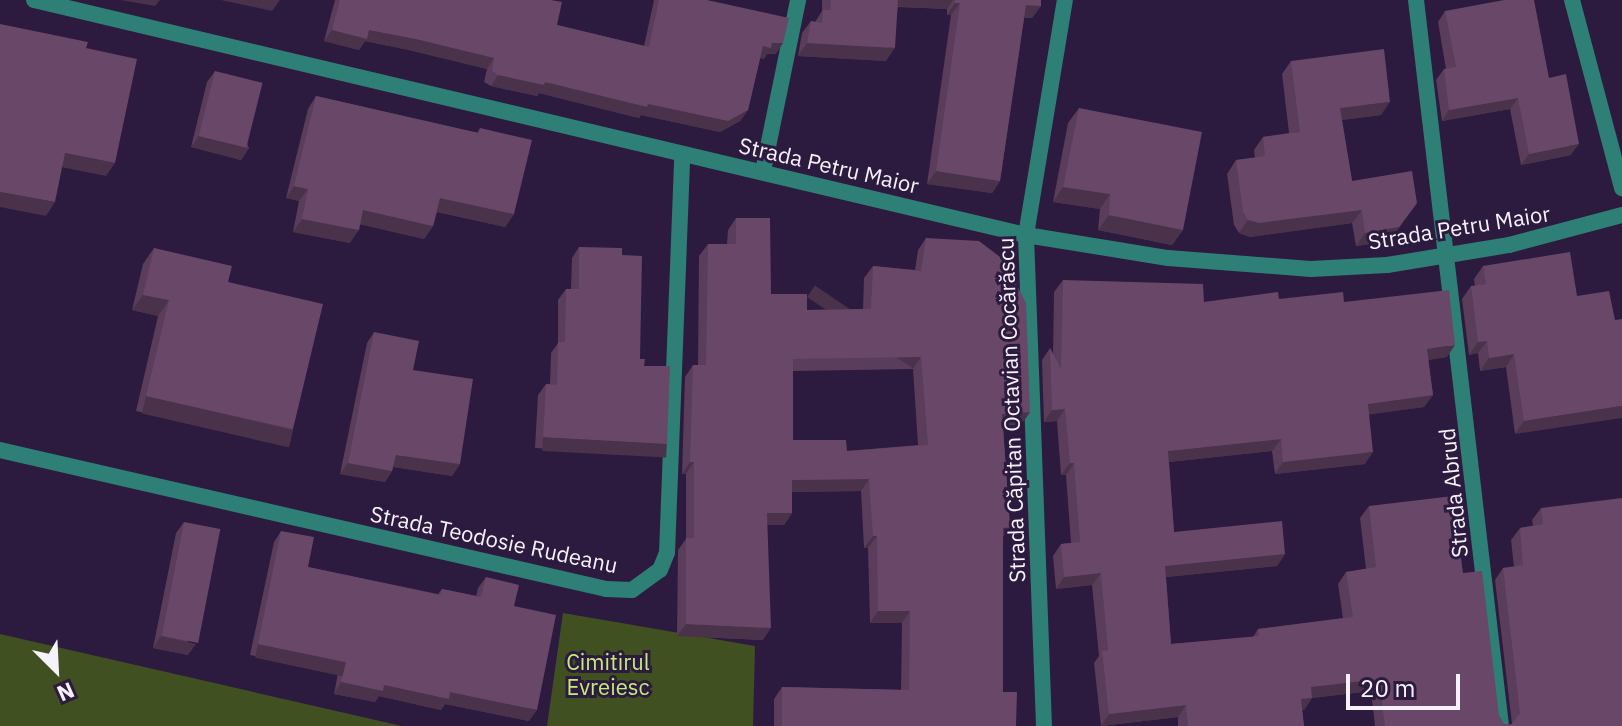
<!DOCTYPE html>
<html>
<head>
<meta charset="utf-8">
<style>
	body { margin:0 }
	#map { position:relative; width:1622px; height:726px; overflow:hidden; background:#2c1a3f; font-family:"IBM Plex Sans",sans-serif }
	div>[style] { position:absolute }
	.green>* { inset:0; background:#405020 }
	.street>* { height:16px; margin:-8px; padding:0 8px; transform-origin:8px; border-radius:8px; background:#2e7f76 }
	.wall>* { inset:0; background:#593d5a }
	.shaded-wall>* { inset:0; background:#49324a; transform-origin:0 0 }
	.building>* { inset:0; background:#684769; transform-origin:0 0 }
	span { translate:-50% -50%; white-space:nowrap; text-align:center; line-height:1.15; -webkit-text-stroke:6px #2c1a3f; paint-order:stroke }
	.street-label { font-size:22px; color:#f6f2fc }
	.park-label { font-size:22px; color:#c5ec7b }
	.north { position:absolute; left:16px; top:630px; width:80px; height:80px; -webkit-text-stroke:6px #2c1a3f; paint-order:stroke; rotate:156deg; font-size:22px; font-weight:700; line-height:32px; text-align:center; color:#f6f2fc }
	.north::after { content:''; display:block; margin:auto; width:28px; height:36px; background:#f6f2fc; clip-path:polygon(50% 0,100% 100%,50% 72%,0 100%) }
	.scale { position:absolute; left:1346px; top:674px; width:114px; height:36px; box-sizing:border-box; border:4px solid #f6f2fc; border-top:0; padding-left:10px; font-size:24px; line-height:28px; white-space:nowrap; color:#f6f2fc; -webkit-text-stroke:6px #2c1a3f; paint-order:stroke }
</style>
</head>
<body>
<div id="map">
	<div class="green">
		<div style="clip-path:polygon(563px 613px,755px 646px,753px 726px,547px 726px)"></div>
		<div style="clip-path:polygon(0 634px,402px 726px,0 726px)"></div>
	</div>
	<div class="street">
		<div style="left:34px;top:0;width:1019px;rotate:13.33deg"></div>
		<div style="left:1026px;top:235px;width:144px;rotate:9.2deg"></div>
		<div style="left:1168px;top:258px;width:143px;rotate:4.4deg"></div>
		<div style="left:1311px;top:269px;width:76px;rotate:-3deg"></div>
		<div style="left:1387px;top:265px;width:124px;rotate:-9.3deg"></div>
		<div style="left:1509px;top:245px;width:117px;rotate:-14.9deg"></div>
		<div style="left:1416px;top:0;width:731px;rotate:83.32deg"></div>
		<div style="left:1572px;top:0;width:195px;rotate:75.1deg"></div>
		<div style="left:763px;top:171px;width:175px;rotate:-78.4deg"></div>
		<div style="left:0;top:450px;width:622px;rotate:12.92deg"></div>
		<div style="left:606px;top:589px;width:26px;rotate:2deg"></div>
		<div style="left:632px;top:590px;width:34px;rotate:-36deg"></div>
		<div style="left:660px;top:570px;width:18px;rotate:-68deg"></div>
		<div style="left:667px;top:553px;width:399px;rotate:-87.8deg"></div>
		<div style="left:1044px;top:726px;width:491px;rotate:-92.1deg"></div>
		<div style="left:1026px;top:235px;width:238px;rotate:-80.6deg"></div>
	</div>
	<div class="wall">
		<div style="clip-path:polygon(335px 0,551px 0,557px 25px,644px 46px,654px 0,707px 0,776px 54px,767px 54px,764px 59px,760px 58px,748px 110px,740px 121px,720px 132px,641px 115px,639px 118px,539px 93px,537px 96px,491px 86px,484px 82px,487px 69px,409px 50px,365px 41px,359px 50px,324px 41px)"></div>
		<div style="clip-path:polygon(822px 0,1041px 0,1041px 6px,1032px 18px,1024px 18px,1000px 181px,992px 193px,927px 184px,951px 15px,947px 15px,947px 9px,898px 7px,886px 61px,798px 56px,802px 33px,811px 21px,815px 22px,822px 11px)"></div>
		<div style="clip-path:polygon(1445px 11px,1549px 78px,1571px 155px,1521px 165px,1510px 109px,1442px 121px,1436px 80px,1444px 69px,1446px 69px,1438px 22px)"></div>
		<div style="clip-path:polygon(1291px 61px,1381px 115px,1342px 120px,1352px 181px,1390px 241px,1356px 246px,1352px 223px,1250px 237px,1239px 233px,1234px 225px,1227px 174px,1236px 160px,1255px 158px,1254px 150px,1263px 137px,1289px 133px,1282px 74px)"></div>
		<div style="clip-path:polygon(215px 71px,249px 148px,241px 160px,191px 147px,207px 82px)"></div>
		<div style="clip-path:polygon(316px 96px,477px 133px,480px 128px,514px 214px,505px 227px,437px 212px,433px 226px,424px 239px,360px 224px,350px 243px,293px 232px,299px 201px,286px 198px,308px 109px)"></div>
		<div style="clip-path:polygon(1079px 108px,1183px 230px,1172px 245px,1098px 230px,1100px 209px,1053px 202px,1068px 123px)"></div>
		<div style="clip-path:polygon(evenodd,736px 218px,771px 294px,807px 310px,863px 309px,864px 278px,873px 266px,915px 270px,918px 250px,926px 238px,1022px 424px,1003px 426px,1010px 527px,1003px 537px,1003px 692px,1016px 726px,774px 726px,774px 699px,782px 687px,901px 690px,902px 623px,870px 623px,868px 548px,864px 548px,861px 491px,792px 492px,792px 513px,784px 525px,767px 525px,763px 640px,677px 636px,678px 550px,686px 539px,686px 474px,682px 474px,685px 377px,693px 365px,698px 365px,699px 256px,708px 244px,727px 244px,728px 230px,736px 218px,913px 369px,918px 445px,847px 451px,793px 440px,793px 371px,913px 369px)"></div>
		<div style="clip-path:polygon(579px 247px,622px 255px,640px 359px,644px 366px,660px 455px,535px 448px,538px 395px,546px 384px,550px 384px,551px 353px,558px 343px,558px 300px,566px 289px,571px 289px,572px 258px)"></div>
		<div style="clip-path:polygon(154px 248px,228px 282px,293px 429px,283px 445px,136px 411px,158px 316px,132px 310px,143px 264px)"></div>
		<div style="clip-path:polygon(1483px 266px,1577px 296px,1615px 320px,1515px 434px,1506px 367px,1480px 371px,1478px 353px,1469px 355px,1462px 299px,1471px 286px,1475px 286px,1474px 279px)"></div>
		<div style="clip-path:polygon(1063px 280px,1204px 302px,1279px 299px,1344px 302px,1447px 357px,1428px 360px,1433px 395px,1424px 407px,1369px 414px,1365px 464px,1275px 474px,1272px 451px,1169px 462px,1174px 532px,1285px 554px,1277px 566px,1166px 577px,1171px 644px,1253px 637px,1258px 629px,1343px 618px,1338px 584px,1346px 572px,1366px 569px,1360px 518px,1369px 506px,1463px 573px,1499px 716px,1504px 724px,1512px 724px,1495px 580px,1503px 568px,1514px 567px,1511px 540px,1520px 528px,1533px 526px,1532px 520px,1541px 508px,1622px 726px,1375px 726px,1371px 691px,1312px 698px,1304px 710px,1302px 710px,1304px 726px,1178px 726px,1178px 717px,1101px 726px,1094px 663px,1099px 656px,1092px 585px,1056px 589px,1053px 556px,1061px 544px,1071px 543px,1066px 475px,1061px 475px,1057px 421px,1044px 422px,1042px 360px,1050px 348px,1053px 354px,1054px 292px)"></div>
		<div style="clip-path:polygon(374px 332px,413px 370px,460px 464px,452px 476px,393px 467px,392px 471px,385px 482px,340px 474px,367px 343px)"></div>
		<div style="clip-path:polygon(184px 522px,188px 655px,153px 648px,176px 533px)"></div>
		<div style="clip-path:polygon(281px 531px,308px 567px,438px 594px,442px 589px,476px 596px,478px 588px,486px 577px,514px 606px,529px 721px,445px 704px,441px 710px,379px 696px,375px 702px,334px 694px,338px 673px,250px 655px,274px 542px)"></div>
	</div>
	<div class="shaded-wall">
		<div style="clip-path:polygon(121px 0,160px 0,155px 6px)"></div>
		<div style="clip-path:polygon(221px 0,280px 0,272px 11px)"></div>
		<div style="clip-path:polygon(894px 0,953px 0,947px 9px,890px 6px)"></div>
		<div style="clip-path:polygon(955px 3px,960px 3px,951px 15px,947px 15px)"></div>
		<div style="clip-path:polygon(1026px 5px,1041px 6px,1032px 18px,1017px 18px)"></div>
		<div style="clip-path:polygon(332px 30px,369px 30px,416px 39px,494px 58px,487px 69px,409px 50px,365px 41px,359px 50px,324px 41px)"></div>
		<div style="clip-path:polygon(772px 43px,783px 43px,776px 54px,767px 54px,764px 59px,755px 57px,763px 46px)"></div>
		<div style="clip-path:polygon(807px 43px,895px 48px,886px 61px,798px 56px)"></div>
		<div style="clip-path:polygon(498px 75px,545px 82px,648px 104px,748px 110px,740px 121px,720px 132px,641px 115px,639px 118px,539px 93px,537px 96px,491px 86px)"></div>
		<div style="clip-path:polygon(1518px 98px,1510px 109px,1442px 121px,1449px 110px)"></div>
		<div style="clip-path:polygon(1390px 102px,1381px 115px,1331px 121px,1340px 108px)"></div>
		<div style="clip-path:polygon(199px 136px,249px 148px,241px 160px,191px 147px)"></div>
		<div style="clip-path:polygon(1579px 144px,1571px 155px,1521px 165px,1529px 154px)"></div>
		<div style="clip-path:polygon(65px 153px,115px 163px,106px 176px,56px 166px)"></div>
		<div style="clip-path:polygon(936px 171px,1000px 181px,992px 193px,927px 184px)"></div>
		<div style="clip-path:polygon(294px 186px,308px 189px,299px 201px,286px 198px)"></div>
		<div style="clip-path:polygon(1063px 187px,1110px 194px,1100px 209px,1053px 202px)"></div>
		<div style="clip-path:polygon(0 192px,55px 202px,46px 216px,0 207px)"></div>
		<div style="clip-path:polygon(440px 198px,514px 214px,505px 227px,431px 210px)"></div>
		<div style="clip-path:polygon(1417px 203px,1390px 241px,1356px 246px,1365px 233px)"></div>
		<div style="clip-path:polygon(363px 210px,433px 226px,424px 239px,354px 223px)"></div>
		<div style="clip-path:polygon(1362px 210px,1352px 223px,1250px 237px,1239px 233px,1248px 220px)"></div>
		<div style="clip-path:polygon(1109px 215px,1183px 230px,1172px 245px,1098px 230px)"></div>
		<div style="clip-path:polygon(302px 219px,359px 230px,350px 243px,293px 232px)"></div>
		<div style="clip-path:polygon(143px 295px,169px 300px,158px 316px,132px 310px)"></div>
		<div style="clip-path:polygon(1487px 341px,1478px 353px,1469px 355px,1478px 342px)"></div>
		<div style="clip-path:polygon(1455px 345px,1447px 357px,1418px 361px,1427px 349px)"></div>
		<div style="clip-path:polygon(1514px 354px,1506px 367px,1480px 371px,1489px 358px)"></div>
		<div style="left:921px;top:357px;width:14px;height:128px;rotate:124deg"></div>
		<div style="clip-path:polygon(1433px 395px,1424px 407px,1359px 416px,1368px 404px)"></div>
		<div style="left:146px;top:396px;width:151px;height:18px;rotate:13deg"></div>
		<div style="clip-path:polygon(1622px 406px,1622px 418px,1515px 434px,1524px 421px)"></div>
		<div style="clip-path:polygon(1065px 409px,1057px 421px,1044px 422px,1052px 410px)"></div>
		<div style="clip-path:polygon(1030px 412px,1022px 424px,994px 426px,1002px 414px)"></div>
		<div style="left:543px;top:437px;width:124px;height:14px;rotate:3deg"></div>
		<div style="clip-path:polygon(1281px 439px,1272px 451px,1160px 463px,1168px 451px)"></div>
		<div style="clip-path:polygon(1373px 452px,1365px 464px,1275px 474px,1283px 462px)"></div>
		<div style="clip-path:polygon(396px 455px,460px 464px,452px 476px,388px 466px)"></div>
		<div style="clip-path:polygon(690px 462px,694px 462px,686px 474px,682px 474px)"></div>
		<div style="clip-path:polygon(348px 463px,392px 471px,385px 482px,340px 474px)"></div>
		<div style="clip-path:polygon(1070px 463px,1074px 463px,1066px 475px,1061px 475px)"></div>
		<div style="clip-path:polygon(869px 479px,861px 491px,783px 492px,792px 480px)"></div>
		<div style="clip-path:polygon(767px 513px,792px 513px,784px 525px,759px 525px)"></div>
		<div style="clip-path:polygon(1010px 527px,1001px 539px,1003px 528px)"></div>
		<div style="clip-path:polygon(873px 536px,877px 536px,868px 548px,864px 548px)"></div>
		<div style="clip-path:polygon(1285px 554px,1277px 566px,1156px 578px,1165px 566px)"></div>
		<div style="clip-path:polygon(1101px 573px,1092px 585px,1056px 589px,1064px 577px)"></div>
		<div style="clip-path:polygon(878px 611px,910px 611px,902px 623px,870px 623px)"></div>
		<div style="clip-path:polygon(686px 624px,771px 628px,763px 640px,677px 636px)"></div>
		<div style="clip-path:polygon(161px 636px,196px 644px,188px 655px,153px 648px)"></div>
		<div style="left:258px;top:644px;width:90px;height:14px;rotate:12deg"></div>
		<div style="clip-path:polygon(1379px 679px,1371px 691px,1302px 699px,1311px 687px)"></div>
		<div style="clip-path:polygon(341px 682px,384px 685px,450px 692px,537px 710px,529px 721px,445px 704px,441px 710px,379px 696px,375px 702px,334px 694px)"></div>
		<div style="clip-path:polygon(1312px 698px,1304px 710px,1293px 711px,1301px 699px)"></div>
		<div style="clip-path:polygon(1186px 705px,1178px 717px,1101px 726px,1109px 714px)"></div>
	</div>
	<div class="building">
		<div style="clip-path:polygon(340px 0,551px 0,562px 2px,557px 25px,649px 47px,659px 0,707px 0,789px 18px,783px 43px,772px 43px,771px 48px,763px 46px,748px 110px,728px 121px,648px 104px,647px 107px,545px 82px,544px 85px,498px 75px,492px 71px,494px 58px,416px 39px,369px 30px,367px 39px,332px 30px)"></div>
		<div style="clip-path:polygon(831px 0,898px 0,895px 48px,807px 43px,811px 21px,822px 23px,823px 10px,830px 10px)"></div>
		<div style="clip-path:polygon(955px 0,1041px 0,1041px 6px,1026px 5px,1000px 181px,936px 171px,960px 3px,955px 3px)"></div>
		<div style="clip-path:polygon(1504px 0,1534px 0,1549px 78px,1566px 74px,1579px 144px,1529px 154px,1518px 98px,1449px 110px,1444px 69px,1456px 67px,1445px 11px)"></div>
		<div style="clip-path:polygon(0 24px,88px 42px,86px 48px,137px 59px,115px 163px,65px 153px,55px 202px,0 192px,0 194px)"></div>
		<div style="clip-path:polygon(1384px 49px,1390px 102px,1340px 108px,1352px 181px,1412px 171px,1417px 203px,1399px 227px,1365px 233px,1362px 210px,1259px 223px,1248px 220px,1243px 212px,1236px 160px,1265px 156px,1263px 137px,1300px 132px,1291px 61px)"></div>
		<div style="left:215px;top:71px;width:49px;height:67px;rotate:14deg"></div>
		<div style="clip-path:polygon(316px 96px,479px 133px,480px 128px,532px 140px,514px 214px,440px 198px,433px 226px,363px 210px,359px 230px,302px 219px,308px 189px,294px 186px)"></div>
		<div style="clip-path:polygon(1079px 108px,1202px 132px,1183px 230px,1109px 215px,1110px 194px,1063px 187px)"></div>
		<div style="clip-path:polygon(evenodd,736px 218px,770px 218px,771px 294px,807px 294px,807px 310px,871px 309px,873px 266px,921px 271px,926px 238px,979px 241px,1004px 260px,1026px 303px,1030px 412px,1002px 414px,1010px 527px,1003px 528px,1003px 692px,1017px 692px,1016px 726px,782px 726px,782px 687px,909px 690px,910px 611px,878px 611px,877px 536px,873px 536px,869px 479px,792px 480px,792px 513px,767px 513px,771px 628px,686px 624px,686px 538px,694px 538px,694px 462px,690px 462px,693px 365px,706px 365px,708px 244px,736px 244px,736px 218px,921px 357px,928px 445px,847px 451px,846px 440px,793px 440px,793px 359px,921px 357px)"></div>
		<div style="clip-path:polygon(579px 247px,622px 248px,622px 255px,642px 256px,640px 359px,645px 359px,644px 366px,670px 366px,667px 444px,543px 437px,546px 384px,557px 385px,558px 342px,565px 342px,566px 289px,579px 289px)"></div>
		<div style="clip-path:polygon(154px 248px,232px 266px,228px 282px,323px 304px,293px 429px,146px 396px,169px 300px,143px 295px)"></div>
		<div style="clip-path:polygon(1570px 252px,1577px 296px,1609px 291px,1615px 320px,1622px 319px,1622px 406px,1524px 421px,1514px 354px,1489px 358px,1487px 341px,1478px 342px,1471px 286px,1486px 284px,1483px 266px)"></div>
		<div style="clip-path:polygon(1063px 280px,1203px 284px,1204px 302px,1278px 292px,1279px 299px,1343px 292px,1344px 302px,1449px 290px,1455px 345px,1427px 349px,1433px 395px,1368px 404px,1373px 452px,1283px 462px,1281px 439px,1168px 451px,1174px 532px,1282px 521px,1285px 554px,1165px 566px,1171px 644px,1259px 636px,1258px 629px,1353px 617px,1346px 572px,1376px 567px,1369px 506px,1453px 496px,1463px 573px,1482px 571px,1499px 716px,1504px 724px,1511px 725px,1520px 713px,1503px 568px,1523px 565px,1520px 528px,1543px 524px,1541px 508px,1622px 498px,1622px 726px,1385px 726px,1379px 679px,1311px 687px,1312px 698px,1301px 699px,1304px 726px,1188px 726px,1186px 705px,1109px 714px,1102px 651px,1108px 650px,1101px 573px,1064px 577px,1061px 544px,1080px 542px,1074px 463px,1070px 463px,1065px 409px,1052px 410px,1050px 348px,1061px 369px)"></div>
		<div style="clip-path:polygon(374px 332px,419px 341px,413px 370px,473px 379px,460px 464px,396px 455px,392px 471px,348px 463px)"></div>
		<div style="left:184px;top:522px;width:37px;height:116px;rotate:11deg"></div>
		<div style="clip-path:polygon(281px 531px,314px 537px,308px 567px,440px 595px,442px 589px,481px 597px,486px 577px,519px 585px,514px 606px,556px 615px,537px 710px,450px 692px,449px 699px,384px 685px,383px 691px,341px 682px,346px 662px,258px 644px)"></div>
	</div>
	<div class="street-label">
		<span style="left:829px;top:165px;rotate:13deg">Strada Petru Maior</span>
		<span style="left:1459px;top:227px;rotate:-9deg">Strada Petru Maior</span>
		<span style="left:1011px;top:410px;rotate:-92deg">Strada Căpitan Octavian Cocărăscu</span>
		<span style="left:1453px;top:493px;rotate:-96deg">Strada Abrud</span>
		<span style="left:494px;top:539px;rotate:12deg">Strada Teodosie Rudeanu</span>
	</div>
	<div class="park-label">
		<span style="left:608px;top:674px">Cimitirul<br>Evreiesc</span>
	</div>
	<div class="north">N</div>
	<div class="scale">20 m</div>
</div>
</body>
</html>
